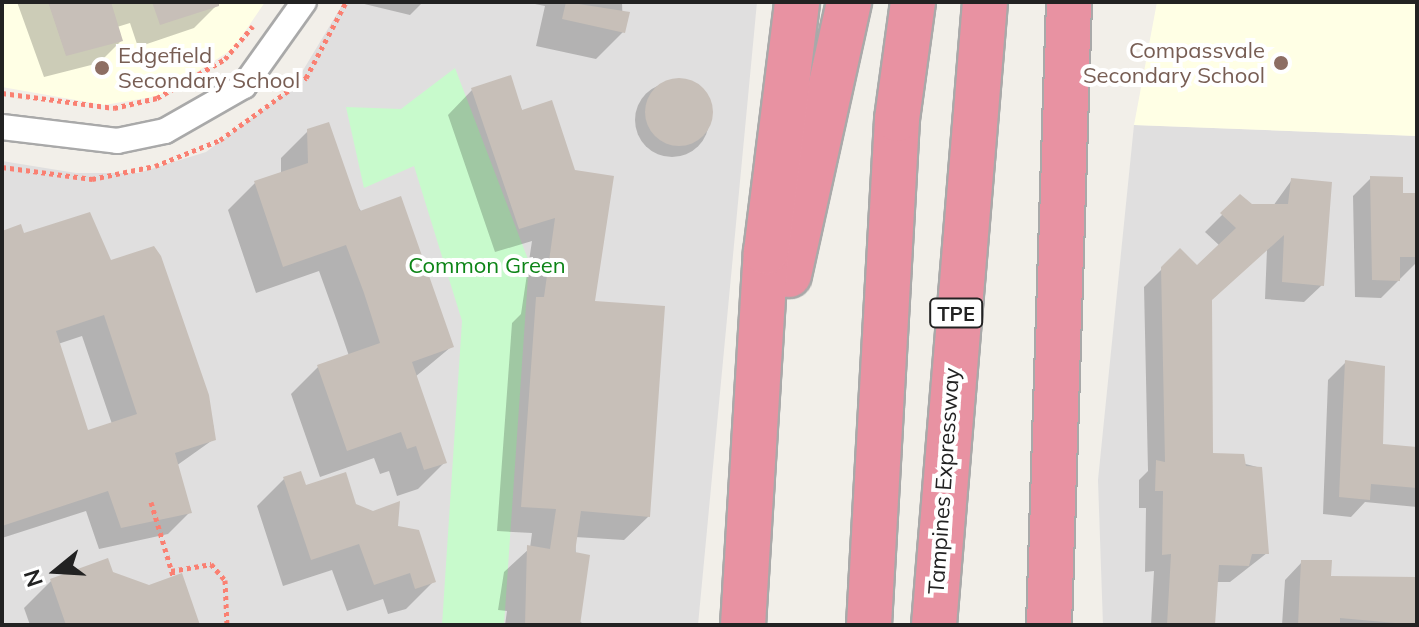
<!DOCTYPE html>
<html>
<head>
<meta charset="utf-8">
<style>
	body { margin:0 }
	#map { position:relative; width:1419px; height:627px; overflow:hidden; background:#f2efe9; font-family:Mulish,sans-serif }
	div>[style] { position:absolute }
	.residential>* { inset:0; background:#e0dfdf }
	.education>* { inset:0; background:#ffffe5 }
	.park>* { inset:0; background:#c8facc }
	.shadow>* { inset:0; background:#0003 }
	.round { border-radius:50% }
	.building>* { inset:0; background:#c7bfb8 }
	.path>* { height:5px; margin-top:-2.5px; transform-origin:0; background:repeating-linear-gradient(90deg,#fa8072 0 4px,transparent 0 8px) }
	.roads { filter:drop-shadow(2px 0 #a9a9a9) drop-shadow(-2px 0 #a9a9a9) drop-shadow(0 2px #a9a9a9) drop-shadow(0 -2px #a9a9a9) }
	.street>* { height:24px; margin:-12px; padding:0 12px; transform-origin:12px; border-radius:12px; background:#fff }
	.highway>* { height:44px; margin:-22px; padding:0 22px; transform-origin:22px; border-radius:22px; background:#e892a2 }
	.dots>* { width:22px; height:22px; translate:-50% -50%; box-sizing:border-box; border:4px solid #fff; border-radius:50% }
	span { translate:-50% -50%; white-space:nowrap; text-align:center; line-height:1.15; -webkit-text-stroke:8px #fff; paint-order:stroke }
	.shield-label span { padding:2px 6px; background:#fff; border:2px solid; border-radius:6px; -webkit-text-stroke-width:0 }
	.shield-label { font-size:20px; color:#222; font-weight:700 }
	.education-label { font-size:22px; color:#785e54 }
	.right { translate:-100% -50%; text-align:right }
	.left { translate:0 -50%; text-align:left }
	.park-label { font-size:22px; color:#0c8416 }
	.street-label { font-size:22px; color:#222 }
	.frame { position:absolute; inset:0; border:4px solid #222; pointer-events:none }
	.north { position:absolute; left:16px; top:531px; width:80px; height:80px; -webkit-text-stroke:6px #fff; paint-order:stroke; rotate:252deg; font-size:22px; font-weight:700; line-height:32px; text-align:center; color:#222 }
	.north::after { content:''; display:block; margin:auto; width:28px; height:36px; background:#222; clip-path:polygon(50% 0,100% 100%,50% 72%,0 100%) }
</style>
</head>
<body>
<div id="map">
	<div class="residential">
		<div style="clip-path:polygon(344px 2px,757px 2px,698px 625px,2px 625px,2px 161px,76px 173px,138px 173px,206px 152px,293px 87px)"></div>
		<div style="clip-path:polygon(1134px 125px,1417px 136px,1417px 625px,1103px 625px,1098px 480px)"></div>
	</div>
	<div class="education">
		<div style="clip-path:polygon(2px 2px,265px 2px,233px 49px,158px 96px,104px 105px,2px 87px)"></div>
		<div style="clip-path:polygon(1157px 2px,1417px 2px,1417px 136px,1134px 125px)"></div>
	</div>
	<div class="park">
		<div style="clip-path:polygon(455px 68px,529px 262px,504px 625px,442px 625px,462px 321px,414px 166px,364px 188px,346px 107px,401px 109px)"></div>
	</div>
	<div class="shadow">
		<div style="clip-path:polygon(17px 2px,215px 2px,216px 6px,194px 28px,138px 47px,130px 23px,117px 27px,121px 41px,99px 63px,44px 77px)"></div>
		<div style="clip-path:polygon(356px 2px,423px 2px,410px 15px)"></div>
		<div style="clip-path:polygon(525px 2px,622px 2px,623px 32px,596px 59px,536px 46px,545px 6px)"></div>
		<div style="clip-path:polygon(510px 78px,593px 303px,649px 516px,624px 540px,575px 537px,579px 621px,585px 625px,505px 625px,507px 611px,498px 610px,504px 572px,530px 548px,532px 533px,497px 531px,512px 323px,521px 314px,532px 241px,495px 252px,448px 115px,472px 90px)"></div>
		<div class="round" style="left:635px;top:83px;width:74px;height:74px"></div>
		<div style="clip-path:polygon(308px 131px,451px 347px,415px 377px,445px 462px,418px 489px,397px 496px,389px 471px,380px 474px,374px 458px,320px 477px,291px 394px,318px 367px,349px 356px,337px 321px,319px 271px,256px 293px,228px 210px,255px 183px,281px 174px,281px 158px)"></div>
		<div style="clip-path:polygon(1371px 178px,1401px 195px,1417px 195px,1417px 262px,1381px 298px,1355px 297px,1353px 196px)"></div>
		<div style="clip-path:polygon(1291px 181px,1322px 285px,1304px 302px,1265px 299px,1267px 249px,1210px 301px,1211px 455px,1261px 468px,1267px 553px,1230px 582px,1216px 582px,1213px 625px,1151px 625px,1154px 571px,1145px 572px,1146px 508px,1139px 508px,1139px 480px,1148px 471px,1144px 287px,1180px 251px,1197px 268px,1220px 246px,1205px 232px,1240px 197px,1251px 206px,1273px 206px)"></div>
		<div style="clip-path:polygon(evenodd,2px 233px,109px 263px,153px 248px,214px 428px,214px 439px,176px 466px,190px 512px,168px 534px,99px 549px,86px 511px,2px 538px,2px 233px,82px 336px,112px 424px,87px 432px,58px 344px,82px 336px)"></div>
		<div style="clip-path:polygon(1346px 362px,1381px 446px,1417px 449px,1417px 507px,1365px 502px,1351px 517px,1323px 514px,1328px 380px)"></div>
		<div style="clip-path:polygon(284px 479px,395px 528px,433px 582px,406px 609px,388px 614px,383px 599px,347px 611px,332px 570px,283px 586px,257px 506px)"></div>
		<div style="clip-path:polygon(1302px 562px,1329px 578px,1417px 579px,1417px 625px,1282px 625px,1285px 580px)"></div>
		<div style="clip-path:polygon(51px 581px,198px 625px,30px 625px,24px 608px)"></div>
	</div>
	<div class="building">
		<div style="clip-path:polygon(48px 2px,111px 2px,123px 41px,66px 56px)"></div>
		<div style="clip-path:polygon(152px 2px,219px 2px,219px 6px,160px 25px)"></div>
		<div style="clip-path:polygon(566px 2px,630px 12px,625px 33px,562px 19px)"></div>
		<div style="clip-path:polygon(511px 75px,522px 110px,552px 100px,575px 170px,614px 176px,595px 301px,665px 306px,650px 517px,581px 511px,575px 552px,590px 555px,580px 625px,525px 625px,527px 545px,550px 549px,556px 509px,521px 507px,536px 297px,544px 297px,555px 218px,519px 229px,471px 88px)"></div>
		<div class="round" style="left:645px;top:78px;width:68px;height:68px"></div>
		<div style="clip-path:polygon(329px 122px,360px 211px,401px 196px,454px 347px,412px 362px,447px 463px,424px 470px,416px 446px,407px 449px,401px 432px,347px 451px,317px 365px,380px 343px,364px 293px,346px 245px,283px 267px,254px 181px,308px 163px,307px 129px)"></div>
		<div style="clip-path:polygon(1370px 176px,1403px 177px,1403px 193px,1417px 193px,1417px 257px,1400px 257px,1400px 281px,1372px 280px)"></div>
		<div style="clip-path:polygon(1291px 178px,1332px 182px,1324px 286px,1282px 282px,1284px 235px,1212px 300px,1213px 453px,1244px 454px,1246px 466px,1262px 467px,1269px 554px,1252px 554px,1249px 566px,1219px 565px,1215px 625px,1167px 625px,1171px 554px,1162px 555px,1163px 491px,1155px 491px,1156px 460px,1165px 462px,1161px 267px,1180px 248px,1197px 265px,1236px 228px,1220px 213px,1240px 194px,1252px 204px,1288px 204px)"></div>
		<div style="clip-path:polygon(evenodd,90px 212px,111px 260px,154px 246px,161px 256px,209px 395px,216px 440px,175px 453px,192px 513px,121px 528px,108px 491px,2px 526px,2px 231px,21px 224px,24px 233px,90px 212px,104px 315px,137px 414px,88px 430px,56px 331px,104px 315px)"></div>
		<div style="clip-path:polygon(1345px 360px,1385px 366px,1383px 444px,1417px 447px,1417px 488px,1371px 484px,1370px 500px,1339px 497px)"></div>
		<div style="clip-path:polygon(301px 471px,306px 485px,346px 472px,356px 504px,373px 511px,400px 501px,398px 526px,419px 530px,436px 582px,415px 589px,410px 573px,374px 585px,359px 544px,311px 560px,283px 477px)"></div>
		<div style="clip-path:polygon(108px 558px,113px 572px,149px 585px,182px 573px,200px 625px,66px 625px,50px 579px)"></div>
		<div style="clip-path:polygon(1301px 560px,1332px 560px,1331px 576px,1417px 577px,1417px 625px,1340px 618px,1340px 625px,1298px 625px)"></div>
	</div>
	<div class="path">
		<div style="left:2px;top:93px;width:113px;rotate:7.6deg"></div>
		<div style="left:114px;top:108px;width:44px;rotate:-13.1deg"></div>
		<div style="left:157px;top:98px;width:78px;rotate:-29.8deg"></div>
		<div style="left:225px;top:59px;width:43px;rotate:-49.7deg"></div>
		<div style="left:2px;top:167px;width:91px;rotate:7.6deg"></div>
		<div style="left:92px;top:179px;width:64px;rotate:-11.7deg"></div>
		<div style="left:155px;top:166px;width:70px;rotate:-21.8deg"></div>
		<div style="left:220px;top:140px;width:106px;rotate:-35.8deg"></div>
		<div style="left:306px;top:78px;width:86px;rotate:-62.2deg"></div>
		<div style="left:151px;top:502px;width:77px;rotate:73.4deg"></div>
		<div style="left:171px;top:571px;width:41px;rotate:-9.9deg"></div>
		<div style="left:211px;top:564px;width:21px;rotate:49deg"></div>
		<div style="left:225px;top:580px;width:45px;rotate:87.5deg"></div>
	</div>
	<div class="roads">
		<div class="street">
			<div style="left:2px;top:127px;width:116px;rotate:6.9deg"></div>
			<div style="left:117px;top:141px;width:49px;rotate:-11.8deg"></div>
			<div style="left:165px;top:131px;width:91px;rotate:-29.7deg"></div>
			<div style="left:244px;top:86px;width:103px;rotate:-54.5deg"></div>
		</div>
		<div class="highway">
			<div style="left:789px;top:275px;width:280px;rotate:-77.6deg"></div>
			<div style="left:743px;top:625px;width:374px;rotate:-86.5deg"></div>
			<div style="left:766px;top:252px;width:252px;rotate:-82.9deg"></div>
			<div style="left:869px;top:625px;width:507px;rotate:-86.83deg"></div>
			<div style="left:897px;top:119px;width:118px;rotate:-82.2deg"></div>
			<div style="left:934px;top:625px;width:625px;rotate:-85.32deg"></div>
			<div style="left:1049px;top:625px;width:623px;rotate:-88.16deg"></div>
		</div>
	</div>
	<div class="dots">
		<div style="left:1281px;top:63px;background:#8d6e63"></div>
		<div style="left:102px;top:68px;background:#8d6e63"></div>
	</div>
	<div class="shield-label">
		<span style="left:956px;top:313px">TPE</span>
	</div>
	<div class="education-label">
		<span class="right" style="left:1265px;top:63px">Compassvale<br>Secondary School</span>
		<span class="left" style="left:118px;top:68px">Edgefield<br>Secondary School</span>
	</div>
	<div class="park-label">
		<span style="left:487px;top:266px">Common Green</span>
	</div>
	<div class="street-label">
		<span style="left:944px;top:481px;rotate:-86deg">Tampines Expressway</span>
	</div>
	<div class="frame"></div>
	<div class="north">N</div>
</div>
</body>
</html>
